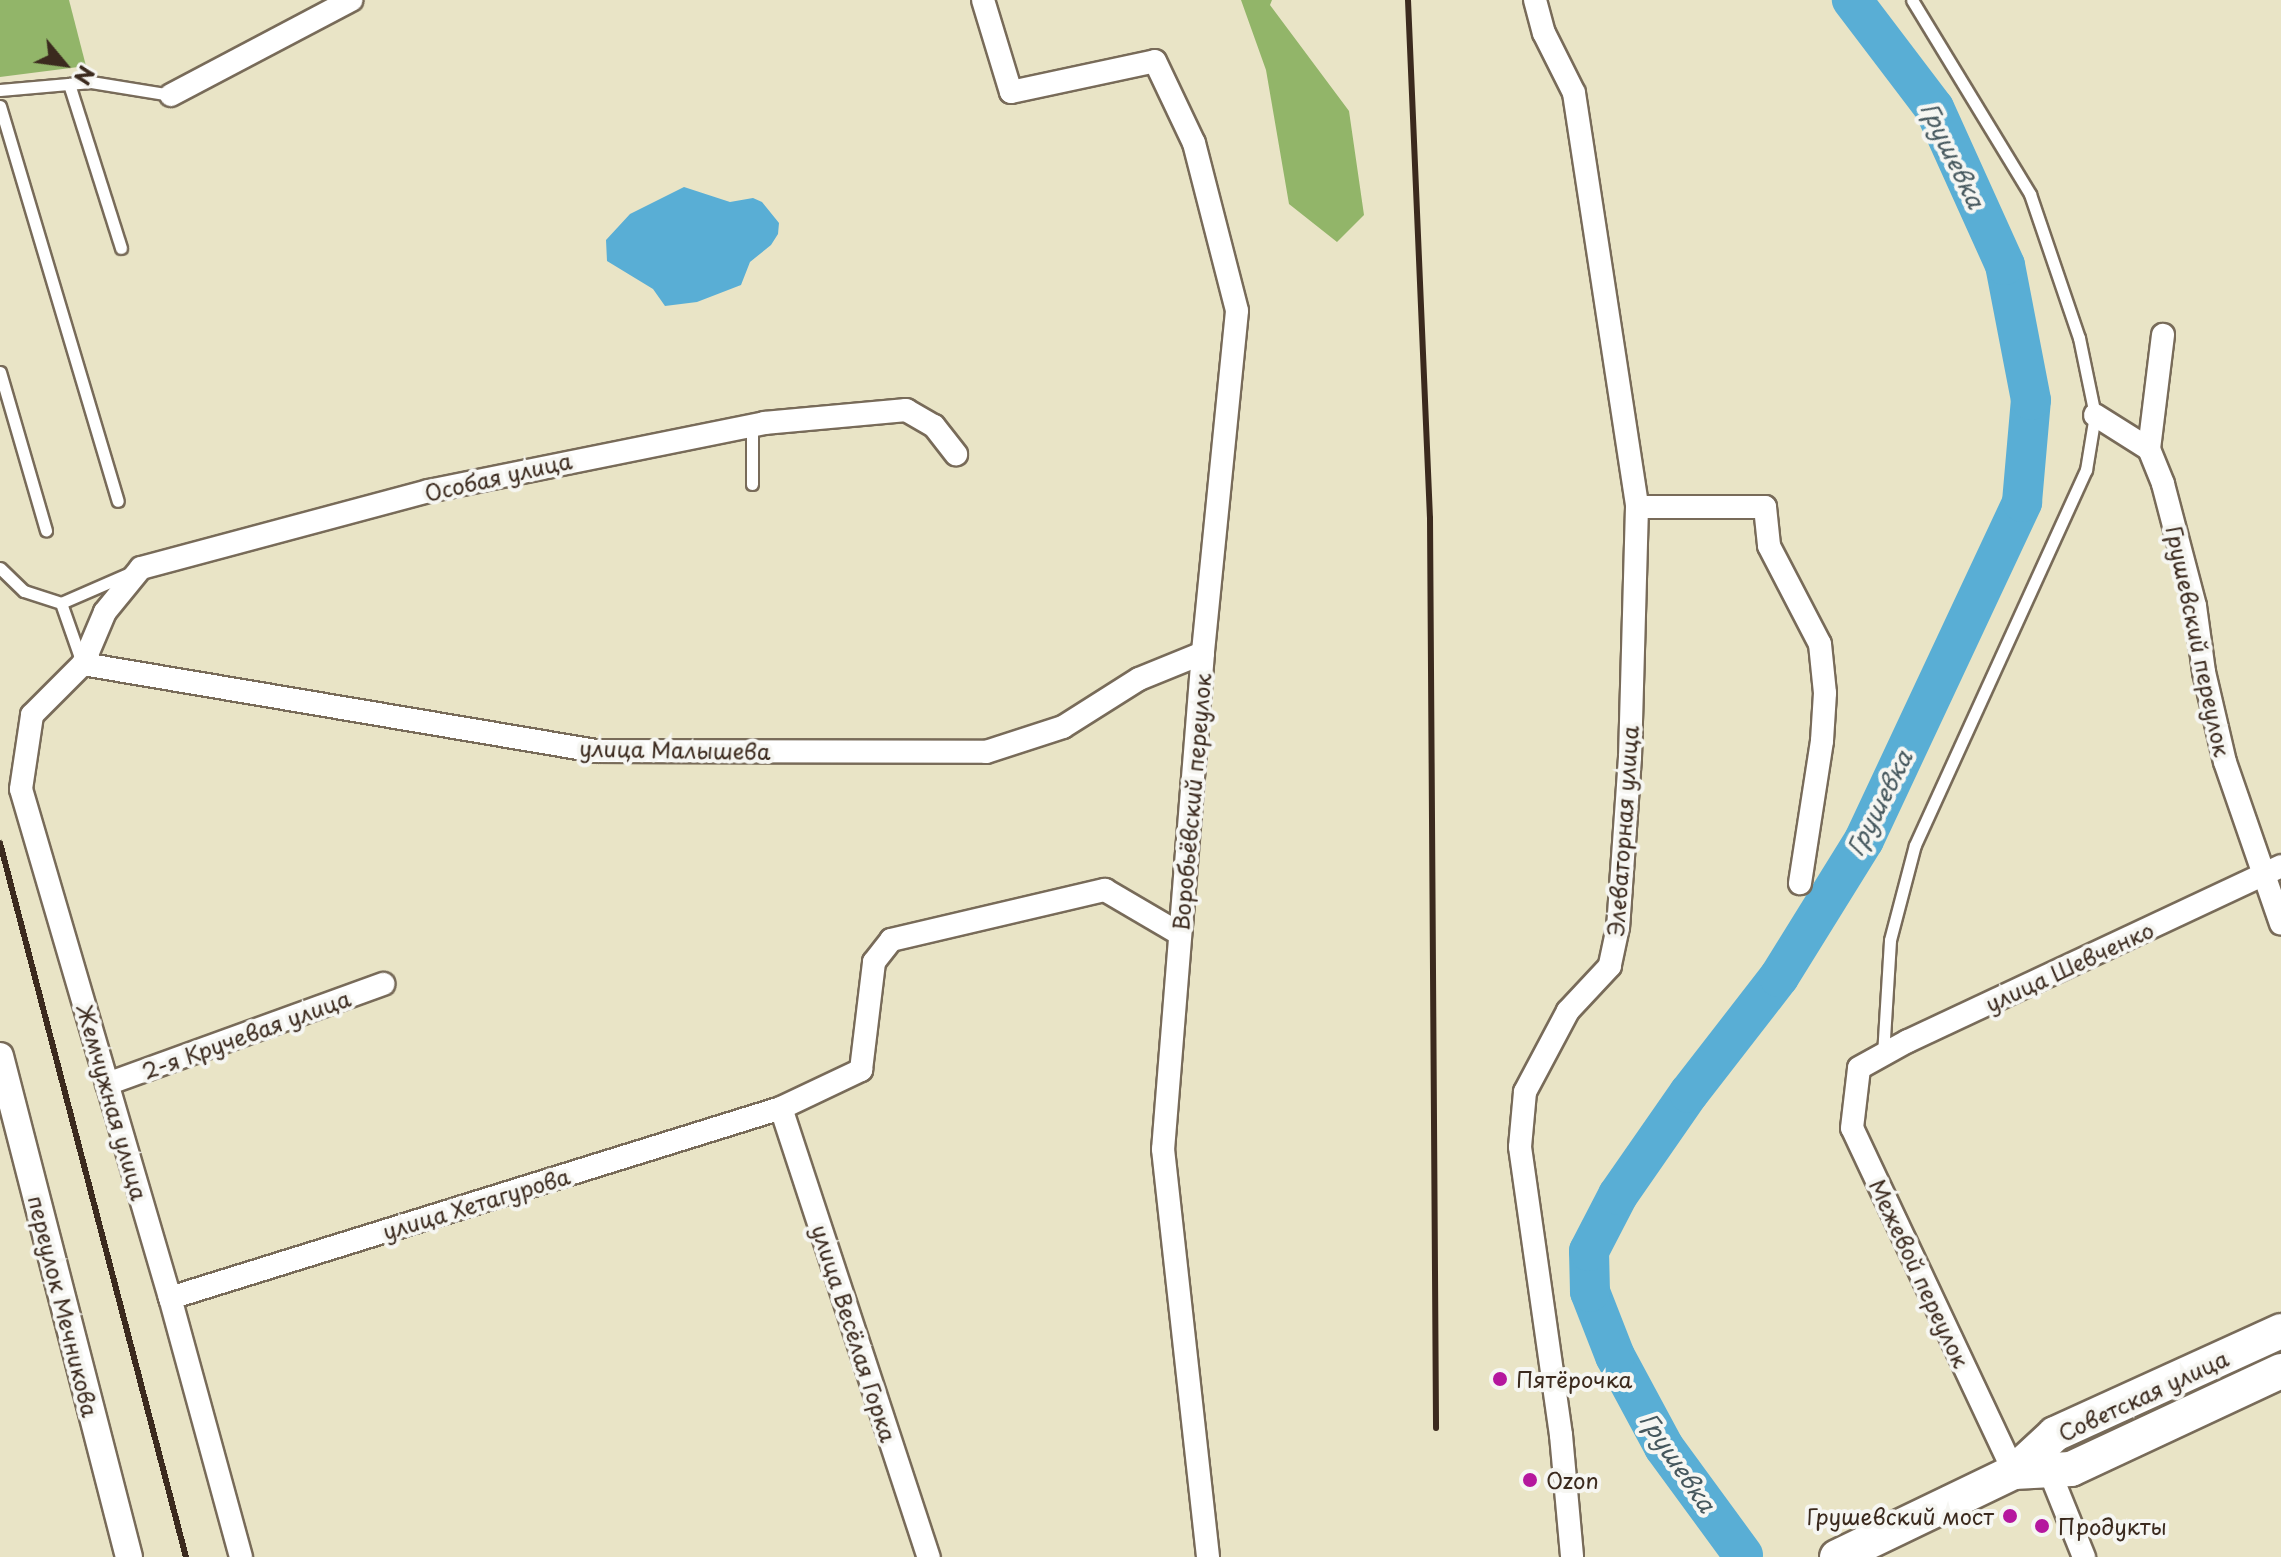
<!DOCTYPE html>
<html>
<head>
<meta charset="utf-8">
<style>
	body { margin:0 }
	#map { position:relative; width:2281px; height:1557px; overflow:hidden; background:#e9e4c6; font-family:"Playpen Sans",sans-serif }
	div>[style] { position:absolute }
	.forest>* { inset:0; background:#92b569 }
	.water>* { inset:0; background:#59aed5 }
	.river>* { height:40px; margin:-20px; padding:0 20px; transform-origin:20px; border-radius:20px; background:#59aed5 }
	.roads { filter:drop-shadow(2px 0 #786b59) drop-shadow(-2px 0 #786b59) drop-shadow(0 2px #786b59) drop-shadow(0 -2px #786b59) }
	.service>* { height:11px; margin:-5.5px; padding:0 5.5px; transform-origin:5.5px; border-radius:5.5px; background:#fff }
	.minor>* { height:22px; margin:-11px; padding:0 11px; transform-origin:11px; border-radius:11px; background:#fff }
	.tertiary>* { height:26px; margin:-13px; padding:0 13px; transform-origin:13px; border-radius:13px; background:#fff }
	.primary>* { height:34px; margin:-17px; padding:0 17px; transform-origin:17px; border-radius:17px; background:#fff }
	.rail>* { height:6px; margin:-3px; padding:0 3px; transform-origin:3px; border-radius:3px; background:#3b2a1e }
	.dots>* { width:22px; height:22px; translate:-50% -50%; box-sizing:border-box; border:4px solid #f6f6f2; border-radius:50% }
	span { translate:-50% -50%; white-space:nowrap; text-align:center; line-height:1.15; -webkit-text-stroke:8px #f6f6f2; paint-order:stroke }
	.street-label { font-size:22px; color:#3b2a1e }
	.poi-label { font-size:22px; color:#3b2a1e }
	.left { translate:0 -50%; text-align:left }
	.right { translate:-100% -50%; text-align:right }
	.water-label { font-size:24px; color:#46585e; font-style:italic }
	.north { position:absolute; left:24px; top:24px; width:80px; height:80px; -webkit-text-stroke:6px #f6f6f2; paint-order:stroke; rotate:119deg; font-size:22px; font-weight:700; line-height:32px; text-align:center; color:#3b2a1e }
	.north::after { content:''; display:block; margin:auto; width:28px; height:36px; background:#3b2a1e; clip-path:polygon(50% 0,100% 100%,50% 72%,0 100%) }
</style>
</head>
<body>
<div id="map">
	<div class="forest">
		<div style="clip-path:polygon(0 0,69px 0,86px 66px,0 77px)"></div>
		<div style="clip-path:polygon(1241px 0,1272px 0,1270px 5px,1349px 111px,1364px 215px,1337px 242px,1289px 204px,1266px 70px)"></div>
	</div>
	<div class="water">
		<div style="clip-path:polygon(684px 187px,730px 202px,753px 198px,762px 202px,779px 223px,778px 234px,771px 245px,750px 262px,741px 285px,697px 302px,665px 306px,653px 289px,607px 261px,606px 240px,630px 214px)"></div>
	</div>
	<div class="river">
		<div style="left:1743px;top:1555px;width:134px;rotate:-126.2deg"></div>
		<div style="left:1664px;top:1447px;width:103px;rotate:-118.3deg"></div>
		<div style="left:1615px;top:1356px;width:69px;rotate:-111.3deg"></div>
		<div style="left:1590px;top:1292px;width:41px;rotate:-91.4deg"></div>
		<div style="left:1589px;top:1251px;width:63px;rotate:-62.6deg"></div>
		<div style="left:1618px;top:1195px;width:124px;rotate:-55.2deg"></div>
		<div style="left:1689px;top:1093px;width:147px;rotate:-52.2deg"></div>
		<div style="left:1779px;top:977px;width:161px;rotate:-58.2deg"></div>
		<div style="left:1864px;top:840px;width:373px;rotate:-64.9deg"></div>
		<div style="left:2022px;top:502px;width:102px;rotate:-85deg"></div>
		<div style="left:2031px;top:400px;width:137px;rotate:-100.9deg"></div>
		<div style="left:2005px;top:265px;width:172px;rotate:-114.3deg"></div>
		<div style="left:1934px;top:108px;width:136px;rotate:-127.2deg"></div>
	</div>
	<div class="roads">
		<div class="service">
			<div style="left:69px;top:84px;width:172px;rotate:72.4deg"></div>
			<div style="left:0;top:90px;width:91px;rotate:-5deg"></div>
			<div style="left:91px;top:82px;width:81px;rotate:9.2deg"></div>
			<div style="left:0;top:106px;width:412px;rotate:73.4deg"></div>
			<div style="left:0;top:372px;width:165px;rotate:73.8deg"></div>
			<div style="left:752px;top:426px;width:58px;rotate:90deg"></div>
			<div style="left:0;top:568px;width:33px;rotate:44deg"></div>
			<div style="left:24px;top:591px;width:39px;rotate:18deg"></div>
			<div style="left:61px;top:603px;width:60px;rotate:70.7deg"></div>
			<div style="left:61px;top:603px;width:75px;rotate:-23.5deg"></div>
			<div style="left:1883px;top:1055px;width:115px;rotate:-86.5deg"></div>
			<div style="left:1890px;top:940px;width:98px;rotate:-75.3deg"></div>
			<div style="left:1915px;top:845px;width:412px;rotate:-65.5deg"></div>
			<div style="left:2086px;top:470px;width:56px;rotate:-80.7deg"></div>
			<div style="left:2095px;top:415px;width:79px;rotate:-101.7deg"></div>
			<div style="left:2079px;top:338px;width:152px;rotate:-108.8deg"></div>
			<div style="left:2030px;top:194px;width:227px;rotate:-121.3deg"></div>
		</div>
		<div class="minor">
			<div style="left:983px;top:0;width:96px;rotate:73.1deg"></div>
			<div style="left:1011px;top:92px;width:147px;rotate:-12.1deg"></div>
			<div style="left:1155px;top:61px;width:91px;rotate:64.6deg"></div>
			<div style="left:1194px;top:143px;width:173px;rotate:75.6deg"></div>
			<div style="left:1237px;top:311px;width:344px;rotate:95.7deg"></div>
			<div style="left:1203px;top:653px;width:498px;rotate:94.6deg"></div>
			<div style="left:1163px;top:1149px;width:410px;rotate:83.7deg"></div>
			<div style="left:1535px;top:0;width:34px;rotate:75deg"></div>
			<div style="left:1544px;top:33px;width:67px;rotate:63.4deg"></div>
			<div style="left:1574px;top:93px;width:419px;rotate:81.3deg"></div>
			<div style="left:1637px;top:507px;width:250px;rotate:91.6deg"></div>
			<div style="left:1630px;top:757px;width:170px;rotate:94deg"></div>
			<div style="left:1618px;top:927px;width:40px;rotate:102deg"></div>
			<div style="left:1610px;top:966px;width:62px;rotate:133deg"></div>
			<div style="left:1568px;top:1011px;width:92px;rotate:118deg"></div>
			<div style="left:1525px;top:1092px;width:55px;rotate:95.2deg"></div>
			<div style="left:1520px;top:1147px;width:291px;rotate:81.9deg"></div>
			<div style="left:1561px;top:1435px;width:122px;rotate:84.8deg"></div>
			<div style="left:171px;top:95px;width:204px;rotate:-27.8deg"></div>
			<div style="left:2095px;top:415px;width:64px;rotate:32.2deg"></div>
			<div style="left:2149px;top:449px;width:38px;rotate:68deg"></div>
			<div style="left:2163px;top:484px;width:126px;rotate:75.3deg"></div>
			<div style="left:2195px;top:606px;width:67px;rotate:82.2deg"></div>
			<div style="left:2204px;top:672px;width:92px;rotate:76.9deg"></div>
			<div style="left:2225px;top:762px;width:171px;rotate:70.9deg"></div>
			<div style="left:2149px;top:449px;width:115px;rotate:-83deg"></div>
			<div style="left:1637px;top:507px;width:128px"></div>
			<div style="left:1765px;top:507px;width:39px;rotate:84deg"></div>
			<div style="left:1769px;top:546px;width:110px;rotate:62.5deg"></div>
			<div style="left:1820px;top:644px;width:49px;rotate:84.2deg"></div>
			<div style="left:1825px;top:693px;width:48px;rotate:93.6deg"></div>
			<div style="left:1822px;top:741px;width:144px;rotate:98.8deg"></div>
			<div style="left:83px;top:664px;width:520px;rotate:9.63deg"></div>
			<div style="left:596px;top:751px;width:390px;rotate:0.1deg"></div>
			<div style="left:986px;top:752px;width:81px;rotate:-18deg"></div>
			<div style="left:1063px;top:727px;width:90px;rotate:-32.3deg"></div>
			<div style="left:1139px;top:679px;width:69px;rotate:-22.1deg"></div>
			<div style="left:107px;top:1084px;width:294px;rotate:-19.9deg"></div>
			<div style="left:781px;top:1108px;width:473px;rotate:71.8deg"></div>
			<div style="left:170px;top:1298px;width:640px;rotate:-17.27deg"></div>
			<div style="left:781px;top:1108px;width:89px;rotate:-25.4deg"></div>
			<div style="left:861px;top:1070px;width:109px;rotate:-83.1deg"></div>
			<div style="left:874px;top:962px;width:28px;rotate:-52deg"></div>
			<div style="left:891px;top:940px;width:220px;rotate:-13.2deg"></div>
			<div style="left:1105px;top:890px;width:87px;rotate:30.4deg"></div>
			<div style="left:2049px;top:1470px;width:94px;rotate:68.1deg"></div>
			<div style="left:2014px;top:1472px;width:380px;rotate:-115.2deg"></div>
			<div style="left:1852px;top:1128px;width:60px;rotate:-83.3deg"></div>
			<div style="left:1859px;top:1068px;width:56px;rotate:-28.9deg"></div>
			<div style="left:1908px;top:1041px;width:412px;rotate:-25.1deg"></div>
			<div style="left:241px;top:1557px;width:269px;rotate:-105.3deg"></div>
			<div style="left:170px;top:1298px;width:530px;rotate:-106.32deg"></div>
			<div style="left:21px;top:789px;width:75px;rotate:-81.5deg"></div>
			<div style="left:32px;top:715px;width:72px;rotate:-45deg"></div>
			<div style="left:83px;top:664px;width:56px;rotate:-67.1deg"></div>
			<div style="left:105px;top:612px;width:57px;rotate:-50.7deg"></div>
			<div style="left:141px;top:568px;width:297px;rotate:-15deg"></div>
			<div style="left:428px;top:491px;width:343px;rotate:-11.4deg"></div>
			<div style="left:764px;top:423px;width:143px;rotate:-5.2deg"></div>
			<div style="left:906px;top:410px;width:32px;rotate:30deg"></div>
			<div style="left:934px;top:426px;width:36px;rotate:52deg"></div>
		</div>
		<div class="tertiary">
			<div style="left:0;top:1056px;width:517px;rotate:75.56deg"></div>
		</div>
		<div class="primary">
			<div style="left:2014px;top:1472px;width:57px;rotate:-3deg"></div>
			<div style="left:2071px;top:1469px;width:232px;rotate:-25deg"></div>
			<div style="left:1837px;top:1557px;width:196px;rotate:-25.7deg"></div>
			<div style="left:2014px;top:1472px;width:56px;rotate:-42.8deg"></div>
			<div style="left:2055px;top:1434px;width:248px;rotate:-24.5deg"></div>
		</div>
	</div>
	<div class="rail">
		<div style="left:1408px;top:0;width:518px;rotate:87.57deg"></div>
		<div style="left:1430px;top:518px;width:910px;rotate:89.62deg"></div>
		<div style="left:0;top:843px;width:738px;rotate:75.4deg"></div>
	</div>
	<div class="dots">
		<div style="left:1500px;top:1379px;background:#b5179e"></div>
		<div style="left:1530px;top:1480px;background:#b5179e"></div>
		<div style="left:2010px;top:1516px;background:#b5179e"></div>
		<div style="left:2042px;top:1526px;background:#b5179e"></div>
	</div>
	<div class="street-label">
		<span style="left:498px;top:476px;rotate:-13deg">Особая улица</span>
		<span style="left:2199px;top:641px;rotate:78deg">Грушевский переулок</span>
		<span style="left:675px;top:749px;rotate:1deg">улица Малышева</span>
		<span style="left:1191px;top:802px;rotate:-85deg">Воробьёвский переулок</span>
		<span style="left:1622px;top:831px;rotate:-86deg">Элеваторная улица</span>
		<span style="left:2069px;top:966px;rotate:-25deg">улица Шевченко</span>
		<span style="left:246px;top:1034px;rotate:-20deg">2-я Кручевая улица</span>
		<span style="left:113px;top:1102px;rotate:74deg">Жемчужная улица</span>
		<span style="left:476px;top:1203px;rotate:-17deg">улица Хетагурова</span>
		<span style="left:1920px;top:1273px;rotate:65deg">Межевой переулок</span>
		<span style="left:64px;top:1306px;rotate:76deg">переулок Мечникова</span>
		<span style="left:855px;top:1333px;rotate:72deg">улица Весёлая Горка</span>
		<span style="left:2143px;top:1395px;rotate:-25deg">Советская улица</span>
	</div>
	<div class="poi-label">
		<span class="left" style="left:1516px;top:1379px">Пятёрочка</span>
		<span class="left" style="left:1546px;top:1480px">Ozon</span>
		<span class="right" style="left:1994px;top:1516px">Грушевский мост</span>
		<span class="left" style="left:2058px;top:1526px">Продукты</span>
	</div>
	<div class="water-label">
		<span style="left:1953px;top:155px;rotate:64deg">Грушевка</span>
		<span style="left:1879px;top:803px;rotate:-63deg">Грушевка</span>
		<span style="left:1678px;top:1462px;rotate:56deg">Грушевка</span>
	</div>
	<div class="north">N</div>
</div>
</body>
</html>
